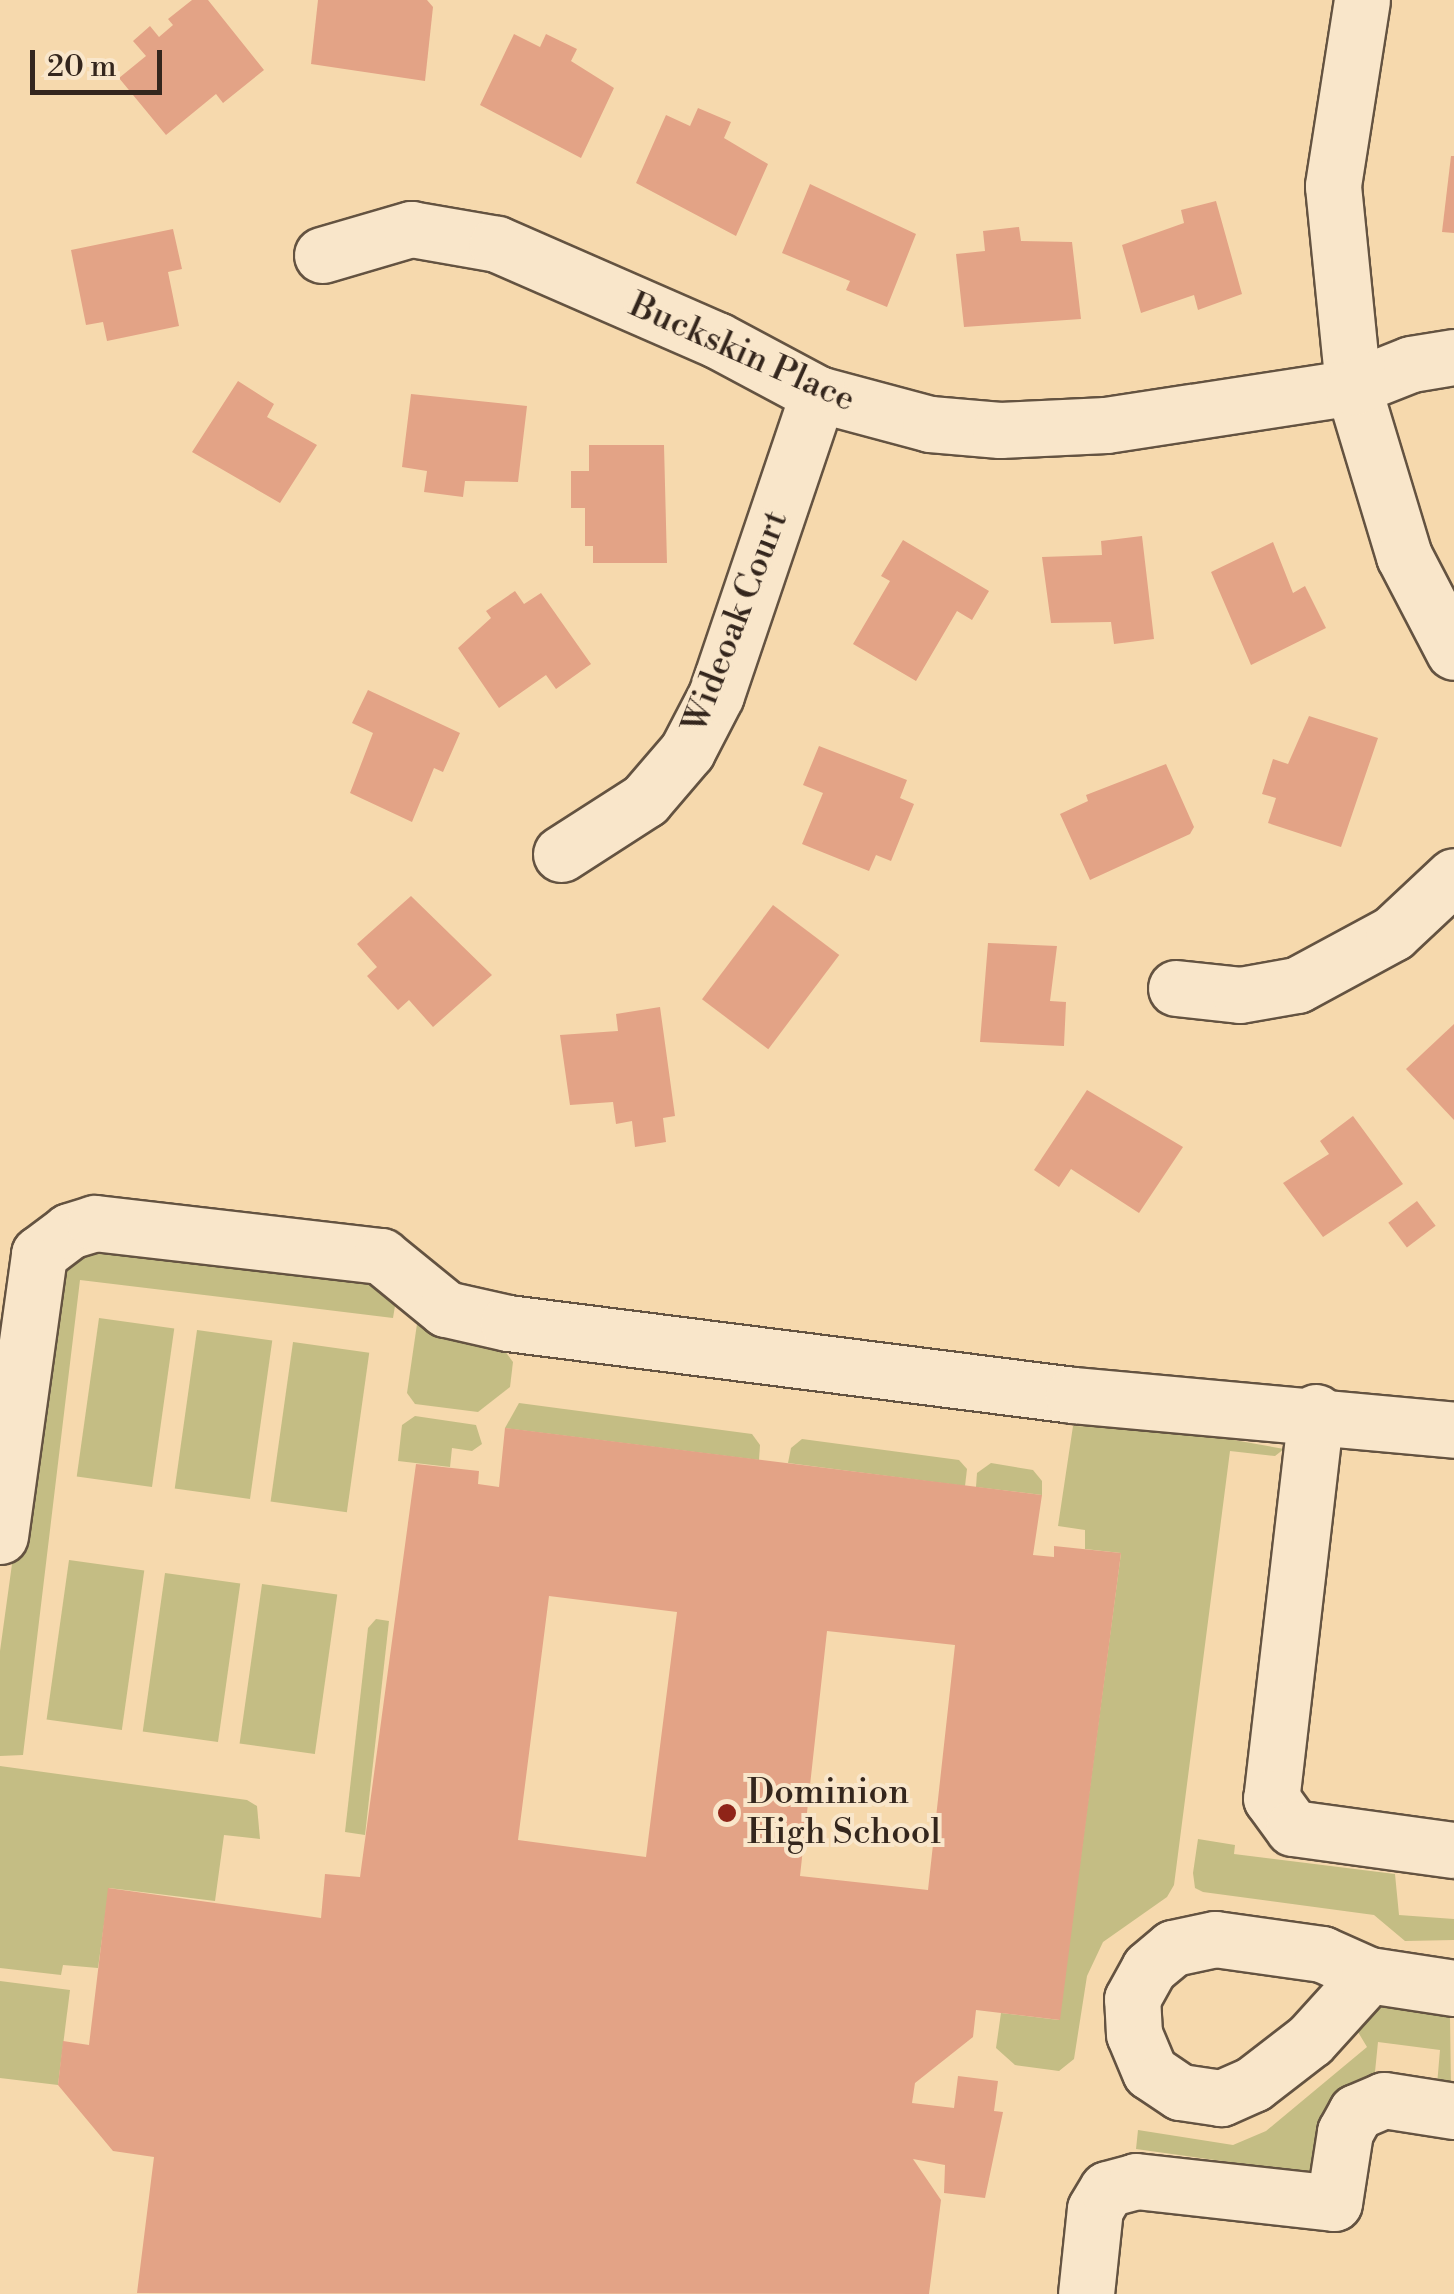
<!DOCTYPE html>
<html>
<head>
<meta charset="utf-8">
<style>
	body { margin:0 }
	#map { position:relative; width:1454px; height:2294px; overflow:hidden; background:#f6d9ad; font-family:"Libre Bodoni",serif }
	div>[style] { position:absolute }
	.green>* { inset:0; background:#c4bd84; transform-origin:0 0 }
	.building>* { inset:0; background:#e3a386; transform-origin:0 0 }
	.roads { filter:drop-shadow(2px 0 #645341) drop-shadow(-2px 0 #645341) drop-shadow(0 2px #645341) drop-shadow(0 -2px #645341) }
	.minor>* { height:55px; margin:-27.5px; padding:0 27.5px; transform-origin:27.5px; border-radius:27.5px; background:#f9e6ca }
	.dots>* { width:28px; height:28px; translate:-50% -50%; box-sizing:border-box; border:5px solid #f9e6ca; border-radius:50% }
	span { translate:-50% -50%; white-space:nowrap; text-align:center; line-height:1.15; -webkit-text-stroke:8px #f9e6ca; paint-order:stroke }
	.street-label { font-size:35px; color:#34261d }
	.poi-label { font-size:35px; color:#34261d }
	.left { translate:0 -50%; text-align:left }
	.scale { position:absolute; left:30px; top:50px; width:132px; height:45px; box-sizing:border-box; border:5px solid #34261d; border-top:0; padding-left:12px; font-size:30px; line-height:35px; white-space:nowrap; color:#34261d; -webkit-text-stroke:8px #f9e6ca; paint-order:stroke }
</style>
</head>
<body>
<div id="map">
	<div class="green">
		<div style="clip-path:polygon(98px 1244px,381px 1281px,396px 1300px,393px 1318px,80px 1280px,23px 1755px,0 1756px,0 1651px,53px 1267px)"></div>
		<div style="left:99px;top:1318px;width:76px;height:160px;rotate:8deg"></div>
		<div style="clip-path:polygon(426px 1322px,502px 1347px,513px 1362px,510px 1387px,478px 1412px,415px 1404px,407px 1393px,417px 1324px)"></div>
		<div style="left:197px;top:1330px;width:76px;height:160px;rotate:8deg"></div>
		<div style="left:293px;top:1342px;width:77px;height:161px;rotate:8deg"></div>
		<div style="clip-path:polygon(519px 1403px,752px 1434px,760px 1445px,759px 1460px,505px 1428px)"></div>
		<div style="clip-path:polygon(415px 1416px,476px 1425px,482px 1444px,472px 1451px,452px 1448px,450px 1467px,398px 1461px,402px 1425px)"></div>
		<div style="clip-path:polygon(1073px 1426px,1178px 1430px,1284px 1449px,1275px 1456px,1230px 1451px,1174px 1885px,1167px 1897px,1103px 1942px,1087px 1976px,1074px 2059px,1059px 2071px,1015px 2065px,996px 2048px,1001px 2013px,1059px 2020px,1121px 1553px,1085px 1549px,1085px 1530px,1058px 1526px)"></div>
		<div style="clip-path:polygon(802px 1439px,959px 1460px,967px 1469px,965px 1486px,788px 1463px,791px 1448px)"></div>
		<div style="clip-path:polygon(991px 1463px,1033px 1470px,1042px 1481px,1042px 1495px,976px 1487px,977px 1473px)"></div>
		<div style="left:69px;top:1560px;width:76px;height:161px;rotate:8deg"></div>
		<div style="left:165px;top:1573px;width:76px;height:160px;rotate:8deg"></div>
		<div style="left:262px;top:1584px;width:76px;height:161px;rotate:8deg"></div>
		<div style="clip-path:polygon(376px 1619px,389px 1621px,365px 1835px,345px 1832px,368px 1628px)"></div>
		<div style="clip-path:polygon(0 1766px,247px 1800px,257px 1806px,260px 1839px,224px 1835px,215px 1901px,109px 1888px,98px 1968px,63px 1965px,61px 1975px,0 1968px)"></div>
		<div style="clip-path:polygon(1198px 1839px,1235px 1845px,1234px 1854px,1395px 1874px,1399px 1915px,1454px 1919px,1454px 1940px,1405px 1941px,1374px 1915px,1203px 1892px,1195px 1888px,1193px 1873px)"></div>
		<div style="clip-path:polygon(0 1981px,70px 1990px,58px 2085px,0 2078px)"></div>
		<div style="clip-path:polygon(1374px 2000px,1450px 2017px,1451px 2087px,1437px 2085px,1440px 2050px,1378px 2042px,1374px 2082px,1314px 2174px,1136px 2149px,1138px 2130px,1233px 2145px,1266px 2131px,1367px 2047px,1358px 2032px,1363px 2003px)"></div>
	</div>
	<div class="building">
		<div style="clip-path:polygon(192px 0,208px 0,264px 70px,223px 103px,216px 94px,166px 135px,119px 78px,146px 56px,133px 41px,150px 26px,159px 37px,173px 25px,168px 19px)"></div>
		<div style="clip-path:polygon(318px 0,427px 0,433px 7px,425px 81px,311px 64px)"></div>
		<div style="clip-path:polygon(514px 34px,540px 47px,546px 34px,577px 49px,571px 61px,614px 88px,581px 158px,480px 105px)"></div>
		<div style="clip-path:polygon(698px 108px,731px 122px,724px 138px,768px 164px,736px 236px,636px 183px,666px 115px,690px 126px)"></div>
		<div style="clip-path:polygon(1451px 156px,1454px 156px,1454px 233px,1442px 232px)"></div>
		<div style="clip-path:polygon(810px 184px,916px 234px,887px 307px,846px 290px,850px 281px,782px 253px)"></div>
		<div style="clip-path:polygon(1216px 201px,1242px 294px,1198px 310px,1194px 295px,1141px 313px,1122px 245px,1184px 223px,1181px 210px)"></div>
		<div style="clip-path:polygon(1019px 227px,1021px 241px,1072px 242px,1081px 319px,964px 327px,956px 254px,985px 251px,983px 231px)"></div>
		<div style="clip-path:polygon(173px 229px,182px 269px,168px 272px,179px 326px,107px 341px,103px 322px,86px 325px,71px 250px)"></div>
		<div style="clip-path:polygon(238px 381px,274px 404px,267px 417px,317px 445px,280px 503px,192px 452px)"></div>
		<div style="clip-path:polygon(411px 394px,527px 406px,518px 482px,465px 481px,463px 497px,424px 492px,427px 471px,402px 467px)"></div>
		<div style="clip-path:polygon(589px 445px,664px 445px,667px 563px,593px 563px,593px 546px,585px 546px,585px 508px,571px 508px,571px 471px,589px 471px)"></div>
		<div style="clip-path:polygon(1142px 536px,1154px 639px,1114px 644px,1111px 622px,1051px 623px,1042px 557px,1102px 555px,1101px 541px)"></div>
		<div style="clip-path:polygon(903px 540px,989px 591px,972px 620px,957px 611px,916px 681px,853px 644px,890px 581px,881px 576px)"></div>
		<div style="clip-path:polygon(1273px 542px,1293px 593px,1305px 586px,1326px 628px,1251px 665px,1211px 572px)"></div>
		<div style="clip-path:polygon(515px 591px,524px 604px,541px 593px,591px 664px,556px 689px,546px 675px,499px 708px,458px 648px,491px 618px,486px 611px)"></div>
		<div style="clip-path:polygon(368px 690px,460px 733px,443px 772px,434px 768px,412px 822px,350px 793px,373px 733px,352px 723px)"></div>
		<div style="clip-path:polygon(1309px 716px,1378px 738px,1341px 847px,1268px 823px,1276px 798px,1262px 794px,1273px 759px,1288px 764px)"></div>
		<div style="clip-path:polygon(819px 746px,907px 780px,900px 798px,914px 804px,891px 861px,876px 855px,869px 871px,802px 844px,823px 793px,803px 785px)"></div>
		<div style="clip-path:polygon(1166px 764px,1194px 827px,1190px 834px,1090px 880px,1060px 814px,1088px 801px,1086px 795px)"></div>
		<div style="clip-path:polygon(411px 896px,492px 975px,433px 1027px,409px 1000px,398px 1010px,367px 976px,377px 967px,357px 944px)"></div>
		<div style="left:773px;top:905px;width:83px;height:118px;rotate:37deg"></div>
		<div style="clip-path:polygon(988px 943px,1057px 946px,1050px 1001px,1066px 1002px,1064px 1046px,980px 1042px)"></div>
		<div style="clip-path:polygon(660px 1007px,675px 1116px,663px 1118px,666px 1142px,635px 1147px,632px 1121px,616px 1124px,613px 1102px,570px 1105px,560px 1035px,618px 1031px,616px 1014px)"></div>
		<div style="clip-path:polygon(1454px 1024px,1454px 1120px,1406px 1069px)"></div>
		<div style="clip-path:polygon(1087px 1090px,1183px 1147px,1139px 1213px,1071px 1169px,1059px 1187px,1034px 1170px)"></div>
		<div style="clip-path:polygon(1353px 1116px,1403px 1184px,1323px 1237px,1283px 1183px,1329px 1154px,1320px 1141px)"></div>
		<div style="left:1417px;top:1201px;width:31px;height:36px;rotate:53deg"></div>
		<div style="clip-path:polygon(evenodd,505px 1428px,1042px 1495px,1033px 1555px,1054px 1557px,1054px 1546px,1121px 1553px,1060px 2020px,976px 2010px,973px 2037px,915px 2083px,912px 2103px,954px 2108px,958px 2076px,998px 2081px,994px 2111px,1003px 2112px,985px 2198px,944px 2193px,945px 2165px,913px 2159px,941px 2200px,929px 2294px,137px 2293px,154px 2157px,113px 2151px,58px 2085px,63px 2041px,89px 2045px,108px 1888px,321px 1918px,325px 1874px,360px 1877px,416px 1464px,479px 1471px,478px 1484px,499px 1487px,505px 1428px,549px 1596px,677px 1612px,646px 1857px,518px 1840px,549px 1596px,505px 1428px,827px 1631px,955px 1645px,928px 1890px,800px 1876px,827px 1631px)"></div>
	</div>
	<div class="roads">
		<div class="minor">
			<div style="left:1362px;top:0;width:188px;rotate:98.9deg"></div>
			<div style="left:1333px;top:186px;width:202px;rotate:84.3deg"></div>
			<div style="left:1353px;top:387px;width:177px;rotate:73.2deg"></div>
			<div style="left:1404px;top:556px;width:108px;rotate:62.5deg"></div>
			<div style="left:322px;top:255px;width:93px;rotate:-16.3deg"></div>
			<div style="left:411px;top:229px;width:87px;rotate:9.9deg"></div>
			<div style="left:497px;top:244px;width:240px;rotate:23.6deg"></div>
			<div style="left:717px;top:340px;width:115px;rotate:28.1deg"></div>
			<div style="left:818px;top:394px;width:116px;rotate:15deg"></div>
			<div style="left:930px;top:424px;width:70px;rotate:4.9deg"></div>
			<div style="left:1000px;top:430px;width:106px;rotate:-2.7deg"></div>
			<div style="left:1106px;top:425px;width:250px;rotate:-8.7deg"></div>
			<div style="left:1353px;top:387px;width:62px;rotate:-21.6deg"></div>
			<div style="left:1411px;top:364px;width:44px;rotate:-9.2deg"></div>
			<div style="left:561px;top:854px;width:100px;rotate:-32.7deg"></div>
			<div style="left:645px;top:800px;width:65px;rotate:-49.4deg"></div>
			<div style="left:687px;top:751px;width:63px;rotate:-62.6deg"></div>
			<div style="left:716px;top:695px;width:318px;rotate:-71.3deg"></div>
			<div style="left:1176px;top:988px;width:64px;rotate:6.2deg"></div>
			<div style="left:1240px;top:995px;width:58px;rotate:-10deg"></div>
			<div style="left:1297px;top:985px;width:109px;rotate:-28.4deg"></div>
			<div style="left:1393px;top:933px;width:83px;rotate:-43.1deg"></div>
			<div style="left:1316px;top:1412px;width:389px;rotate:96.6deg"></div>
			<div style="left:1271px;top:1798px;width:37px;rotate:54deg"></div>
			<div style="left:1293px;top:1828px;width:162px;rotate:7.8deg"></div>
			<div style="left:0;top:1536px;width:285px;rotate:-82.1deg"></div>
			<div style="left:39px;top:1254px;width:38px;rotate:-37deg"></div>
			<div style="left:69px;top:1231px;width:27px;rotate:-17deg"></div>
			<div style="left:95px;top:1223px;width:288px;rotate:6.6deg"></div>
			<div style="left:381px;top:1256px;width:84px;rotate:39.2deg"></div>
			<div style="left:446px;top:1309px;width:64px;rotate:12.7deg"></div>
			<div style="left:508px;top:1323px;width:570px;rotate:7.26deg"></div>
			<div style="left:1073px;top:1395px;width:383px;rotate:5.2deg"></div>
			<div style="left:1369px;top:1975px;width:88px;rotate:132.2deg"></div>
			<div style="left:1310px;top:2040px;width:72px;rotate:142.3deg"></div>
			<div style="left:1253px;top:2084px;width:35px;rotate:156deg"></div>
			<div style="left:1221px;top:2098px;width:41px;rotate:-171.7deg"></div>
			<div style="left:1180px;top:2092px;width:36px;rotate:-146deg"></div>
			<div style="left:1150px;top:2072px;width:41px;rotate:-112.8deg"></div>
			<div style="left:1134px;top:2034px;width:35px;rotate:-93deg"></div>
			<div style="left:1132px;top:1999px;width:35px;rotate:-61deg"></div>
			<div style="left:1149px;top:1968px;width:31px;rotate:-40deg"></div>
			<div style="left:1173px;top:1948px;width:43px;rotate:-12.1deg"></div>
			<div style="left:1215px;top:1939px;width:108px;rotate:8deg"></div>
			<div style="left:1322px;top:1954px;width:51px;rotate:24.1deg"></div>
			<div style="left:1369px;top:1975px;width:86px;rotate:8.7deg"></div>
			<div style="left:1086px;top:2294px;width:85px;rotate:-84deg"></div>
			<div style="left:1095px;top:2209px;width:23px;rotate:-59deg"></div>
			<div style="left:1107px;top:2189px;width:30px;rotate:-15deg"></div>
			<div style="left:1136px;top:2181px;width:199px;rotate:6.3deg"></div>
			<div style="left:1334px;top:2203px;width:72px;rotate:-81.2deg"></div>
			<div style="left:1345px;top:2132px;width:23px;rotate:-61deg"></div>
			<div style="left:1356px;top:2112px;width:30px;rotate:-23deg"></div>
			<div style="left:1384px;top:2100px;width:71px;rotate:8.9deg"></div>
		</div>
	</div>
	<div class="dots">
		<div style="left:727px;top:1813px;background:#8f2418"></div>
	</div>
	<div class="street-label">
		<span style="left:742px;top:353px;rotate:24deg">Buckskin Place</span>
		<span style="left:736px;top:622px;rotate:-69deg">Wideoak Court</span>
	</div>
	<div class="poi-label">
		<span class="left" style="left:747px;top:1813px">Dominion<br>High School</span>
	</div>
	<div class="scale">20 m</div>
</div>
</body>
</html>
